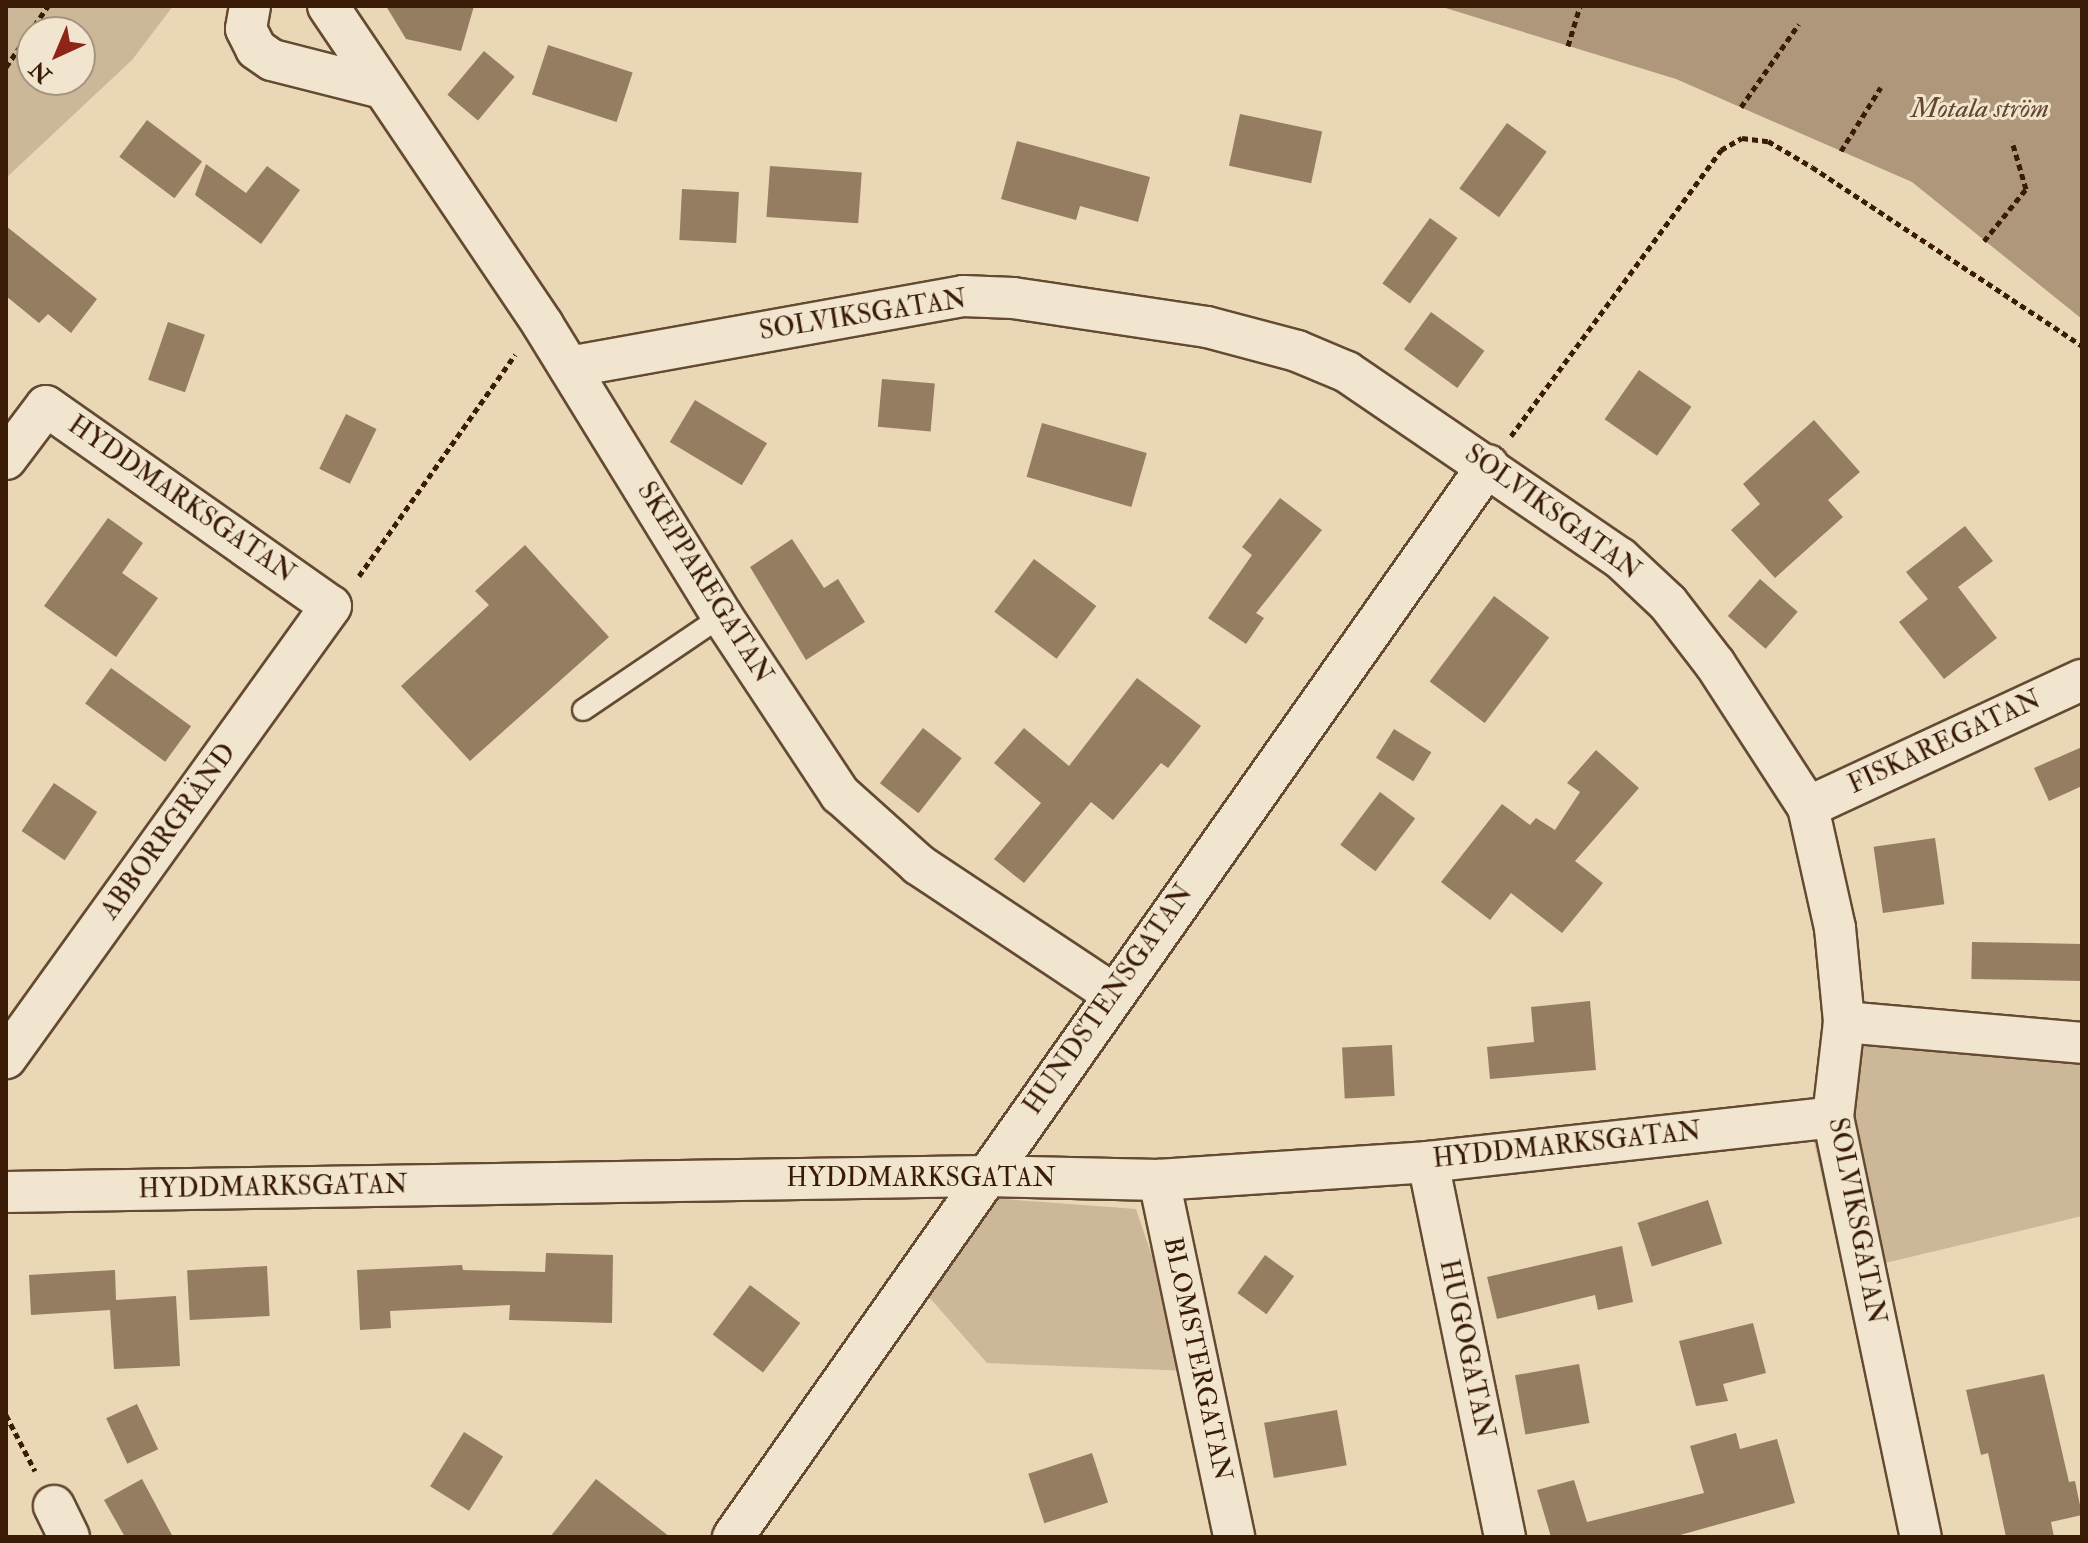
<!DOCTYPE html>
<html>
<head>
<meta charset="utf-8">
<style>
	body { margin:0 }
	#map { position:relative; width:2088px; height:1543px; overflow:hidden; background:#ead7b6; font-family:"IM FELL Double Pica",serif }
	div>[style] { position:absolute }
	.green>* { inset:0; background:#ccb798 }
	.water>* { inset:0; background:#ae977a }
	.building>* { inset:0; background:#957d62; transform-origin:0 0 }
	.path>* { height:5px; margin-top:-2.5px; transform-origin:0; background:repeating-linear-gradient(90deg,#391b06 0 6px,transparent 0 10px) }
	.roads { filter:drop-shadow(2px 0 #654a32) drop-shadow(-2px 0 #654a32) drop-shadow(0 2px #654a32) drop-shadow(0 -2px #654a32) }
	.lane>* { height:20px; margin:-10px; padding:0 10px; transform-origin:10px; border-radius:10px; background:#f1e5d0 }
	.street>* { height:40px; margin:-20px; padding:0 20px; transform-origin:20px; border-radius:20px; background:#f1e5d0 }
	span { translate:-50% -50%; white-space:nowrap; text-align:center; line-height:1.15; -webkit-text-stroke:6px #f1e5d0; paint-order:stroke }
	.street-label { font-size:26px; color:#391b06 }
	.water-label { font-size:28px; color:#62462f; font-style:italic }
	.frame { position:absolute; inset:0; border:8px solid #391b06; pointer-events:none }
	.north { position:absolute; left:16px; top:16px; width:80px; height:80px; box-sizing:border-box; background:#f1e5d0; border:2px solid #a7947f; border-radius:50%; rotate:224deg; font-size:22px; font-weight:700; line-height:32px; text-align:center; color:#391b06 }
	.north::after { content:''; display:block; margin:auto; width:28px; height:36px; background:#8f2418; clip-path:polygon(50% 0,100% 100%,50% 72%,0 100%) }
</style>
</head>
<body>
<div id="map">
	<div class="green">
		<div style="clip-path:polygon(evenodd,6px 6px,173px 6px,132px 60px,6px 178px,6px 6px,32px 32px,80px 32px,80px 80px,32px 80px,32px 32px)"></div>
		<div style="clip-path:polygon(1832px 1041px,2082px 1064px,2082px 1216px,1843px 1273px,1811px 1128px)"></div>
		<div style="clip-path:polygon(978px 1197px,1136px 1209px,1191px 1371px,987px 1363px,915px 1281px)"></div>
	</div>
	<div class="water">
		<div style="clip-path:polygon(1439px 6px,2082px 6px,2082px 319px,1912px 182px,1676px 79px)"></div>
	</div>
	<div class="building">
		<div style="clip-path:polygon(386px 6px,474px 6px,461px 51px,406px 39px)"></div>
		<div style="left:548px;top:45px;width:89px;height:52px;rotate:18deg"></div>
		<div style="left:484px;top:51px;width:40px;height:57px;rotate:40deg"></div>
		<div style="left:1240px;top:114px;width:84px;height:53px;rotate:12deg"></div>
		<div style="left:147px;top:120px;width:69px;height:46px;rotate:37deg"></div>
		<div style="left:1507px;top:123px;width:49px;height:81px;rotate:36deg"></div>
		<div style="clip-path:polygon(1017px 141px,1150px 177px,1138px 222px,1080px 206px,1076px 220px,1001px 199px)"></div>
		<div style="clip-path:polygon(206px 164px,246px 193px,267px 166px,300px 190px,261px 244px,195px 195px)"></div>
		<div style="left:770px;top:166px;width:92px;height:51px;rotate:4deg"></div>
		<div style="left:682px;top:189px;width:57px;height:51px;rotate:3deg"></div>
		<div style="left:1430px;top:218px;width:34px;height:81px;rotate:36deg"></div>
		<div style="clip-path:polygon(6px 226px,97px 299px,71px 333px,48px 314px,39px 323px,6px 296px)"></div>
		<div style="left:1431px;top:312px;width:66px;height:46px;rotate:36deg"></div>
		<div style="left:168px;top:322px;width:39px;height:61px;rotate:19deg"></div>
		<div style="left:1639px;top:370px;width:64px;height:60px;rotate:35deg"></div>
		<div style="left:882px;top:379px;width:53px;height:48px;rotate:5deg"></div>
		<div style="left:695px;top:400px;width:84px;height:49px;rotate:31deg"></div>
		<div style="left:346px;top:414px;width:34px;height:61px;rotate:26deg"></div>
		<div style="clip-path:polygon(1814px 420px,1860px 472px,1828px 500px,1843px 517px,1775px 578px,1731px 530px,1760px 504px,1743px 484px)"></div>
		<div style="left:1042px;top:423px;width:109px;height:56px;rotate:16deg"></div>
		<div style="clip-path:polygon(1280px 498px,1322px 530px,1256px 613px,1264px 618px,1246px 644px,1208px 618px,1252px 555px,1242px 547px)"></div>
		<div style="clip-path:polygon(108px 518px,143px 543px,122px 573px,158px 598px,116px 657px,44px 606px)"></div>
		<div style="clip-path:polygon(1965px 526px,1993px 561px,1958px 587px,1997px 638px,1944px 679px,1899px 622px,1928px 599px,1906px 572px)"></div>
		<div style="clip-path:polygon(792px 539px,824px 588px,838px 579px,865px 622px,806px 660px,750px 567px)"></div>
		<div style="clip-path:polygon(525px 545px,609px 637px,470px 761px,401px 686px,489px 605px,475px 591px)"></div>
		<div style="left:1034px;top:559px;width:78px;height:66px;rotate:37deg"></div>
		<div style="left:1760px;top:579px;width:50px;height:49px;rotate:41deg"></div>
		<div style="left:1494px;top:596px;width:69px;height:107px;rotate:37deg"></div>
		<div style="left:111px;top:668px;width:99px;height:44px;rotate:36deg"></div>
		<div style="clip-path:polygon(1137px 678px,1201px 726px,1168px 768px,1161px 763px,1113px 820px,1091px 802px,1024px 883px,994px 859px,1041px 803px,994px 763px,1024px 728px,1069px 766px)"></div>
		<div style="left:923px;top:728px;width:49px;height:70px;rotate:38deg"></div>
		<div style="left:1394px;top:729px;width:44px;height:34px;rotate:32deg"></div>
		<div style="clip-path:polygon(2082px 747px,2082px 786px,2049px 801px,2034px 768px)"></div>
		<div style="clip-path:polygon(1596px 750px,1639px 788px,1575px 861px,1603px 883px,1562px 933px,1511px 893px,1490px 920px,1441px 882px,1502px 804px,1530px 825px,1536px 818px,1555px 830px,1580px 792px,1567px 783px)"></div>
		<div style="left:54px;top:783px;width:52px;height:58px;rotate:34deg"></div>
		<div style="left:1380px;top:792px;width:44px;height:66px;rotate:37deg"></div>
		<div style="left:1935px;top:838px;width:67px;height:62px;rotate:82deg"></div>
		<div style="left:1972px;top:942px;width:110px;height:37px;rotate:1deg"></div>
		<div style="clip-path:polygon(1590px 1001px,1596px 1070px,1490px 1079px,1487px 1047px,1534px 1042px,1531px 1007px)"></div>
		<div style="left:1392px;top:1045px;width:51px;height:50px;rotate:87deg"></div>
		<div style="left:1708px;top:1200px;width:46px;height:74px;rotate:72deg"></div>
		<div style="clip-path:polygon(1622px 1246px,1633px 1302px,1598px 1310px,1595px 1295px,1497px 1319px,1487px 1277px)"></div>
		<div style="clip-path:polygon(546px 1253px,613px 1255px,612px 1323px,509px 1320px,510px 1305px,390px 1311px,391px 1328px,360px 1330px,357px 1270px,462px 1265px,463px 1270px,545px 1272px)"></div>
		<div style="left:1265px;top:1255px;width:36px;height:47px;rotate:36deg"></div>
		<div style="left:267px;top:1266px;width:50px;height:80px;rotate:87deg"></div>
		<div style="clip-path:polygon(115px 1270px,116px 1300px,176px 1296px,180px 1366px,114px 1369px,110px 1310px,31px 1315px,29px 1275px)"></div>
		<div style="left:750px;top:1285px;width:63px;height:62px;rotate:37deg"></div>
		<div style="clip-path:polygon(1753px 1323px,1766px 1373px,1723px 1384px,1728px 1401px,1696px 1406px,1679px 1341px)"></div>
		<div style="left:1579px;top:1364px;width:60px;height:65px;rotate:80deg"></div>
		<div style="clip-path:polygon(2044px 1374px,2069px 1482px,2075px 1481px,2082px 1515px,2051px 1522px,2054px 1537px,2006px 1537px,1988px 1453px,1981px 1455px,1966px 1390px)"></div>
		<div style="left:137px;top:1404px;width:50px;height:34px;rotate:65deg"></div>
		<div style="left:1337px;top:1410px;width:56px;height:74px;rotate:80deg"></div>
		<div style="left:464px;top:1432px;width:46px;height:64px;rotate:32deg"></div>
		<div style="clip-path:polygon(1736px 1433px,1740px 1449px,1777px 1439px,1795px 1503px,1673px 1537px,1551px 1537px,1537px 1490px,1574px 1480px,1587px 1522px,1704px 1493px,1690px 1446px)"></div>
		<div style="left:1092px;top:1453px;width:52px;height:67px;rotate:72deg"></div>
		<div style="clip-path:polygon(142px 1479px,173px 1537px,125px 1537px,104px 1500px)"></div>
		<div style="clip-path:polygon(596px 1479px,670px 1537px,550px 1537px)"></div>
	</div>
	<div class="path">
		<div style="left:1568px;top:46px;width:42px;rotate:-73.3deg"></div>
		<div style="left:6px;top:67px;width:74px;rotate:-55.5deg"></div>
		<div style="left:1741px;top:107px;width:101px;rotate:-55.1deg"></div>
		<div style="left:1841px;top:151px;width:75px;rotate:-58deg"></div>
		<div style="left:1984px;top:241px;width:67px;rotate:-51.1deg"></div>
		<div style="left:2026px;top:189px;width:50px;rotate:-106.3deg"></div>
		<div style="left:1511px;top:436px;width:355px;rotate:-53.7deg"></div>
		<div style="left:1721px;top:150px;width:24px;rotate:-30deg"></div>
		<div style="left:1742px;top:138px;width:26px;rotate:7deg"></div>
		<div style="left:1768px;top:141px;width:51px;rotate:30.6deg"></div>
		<div style="left:1812px;top:167px;width:324px;rotate:33.5deg"></div>
		<div style="left:359px;top:576px;width:271px;rotate:-54.8deg"></div>
		<div style="left:6px;top:1415px;width:63px;rotate:62.6deg"></div>
	</div>
	<div class="roads">
		<div class="lane">
			<div style="left:583px;top:710px;width:168px;rotate:-34.1deg"></div>
		</div>
		<div class="street">
			<div style="left:250px;top:6px;width:23px;rotate:100deg"></div>
			<div style="left:246px;top:29px;width:22px;rotate:63deg"></div>
			<div style="left:256px;top:49px;width:19px;rotate:35deg"></div>
			<div style="left:272px;top:60px;width:114px;rotate:14.3deg"></div>
			<div style="left:328px;top:6px;width:385px;rotate:56deg"></div>
			<div style="left:543px;top:325px;width:342px;rotate:58.4deg"></div>
			<div style="left:722px;top:616px;width:214px;rotate:56.5deg"></div>
			<div style="left:840px;top:794px;width:106px;rotate:41.9deg"></div>
			<div style="left:919px;top:865px;width:233px;rotate:33.6deg"></div>
			<div style="left:569px;top:367px;width:400px;rotate:-10.2deg"></div>
			<div style="left:963px;top:296px;width:50px;rotate:2.3deg"></div>
			<div style="left:1013px;top:298px;width:196px;rotate:8.5deg"></div>
			<div style="left:1207px;top:327px;width:93px;rotate:14.9deg"></div>
			<div style="left:1297px;top:351px;width:54px;rotate:22.8deg"></div>
			<div style="left:1347px;top:372px;width:330px;rotate:34.3deg"></div>
			<div style="left:1620px;top:558px;width:66px;rotate:43.2deg"></div>
			<div style="left:1668px;top:603px;width:77px;rotate:52.4deg"></div>
			<div style="left:1715px;top:664px;width:171px;rotate:57deg"></div>
			<div style="left:1808px;top:807px;width:124px;rotate:77.4deg"></div>
			<div style="left:1835px;top:928px;width:94px;rotate:84.5deg"></div>
			<div style="left:1844px;top:1022px;width:96px;rotate:96.6deg"></div>
			<div style="left:1833px;top:1117px;width:429px;rotate:78.2deg"></div>
			<div style="left:6px;top:459px;width:66px;rotate:-53deg"></div>
			<div style="left:46px;top:406px;width:348px;rotate:35.1deg"></div>
			<div style="left:331px;top:606px;width:557px;rotate:125.72deg"></div>
			<div style="left:1808px;top:807px;width:302px;rotate:-24.9deg"></div>
			<div style="left:1844px;top:1022px;width:239px;rotate:5deg"></div>
			<div style="left:1428px;top:1162px;width:383px;rotate:78.4deg"></div>
			<div style="left:1159px;top:1180px;width:365px;rotate:78.1deg"></div>
			<div style="left:6px;top:1192px;width:979px;rotate:-0.94deg"></div>
			<div style="left:985px;top:1176px;width:174px;rotate:1.3deg"></div>
			<div style="left:1159px;top:1180px;width:270px;rotate:-3.8deg"></div>
			<div style="left:1428px;top:1162px;width:407px;rotate:-6.3deg"></div>
			<div style="left:54px;top:1506px;width:34px;rotate:64deg"></div>
			<div style="left:733px;top:1537px;width:1311px;rotate:-54.84deg"></div>
		</div>
	</div>
	<div class="street-label">
		<span style="left:863px;top:316px;rotate:-9deg">SOLVIKSGATAN</span>
		<span style="left:181px;top:500px;rotate:35deg">HYDDMARKSGATAN</span>
		<span style="left:1552px;top:513px;rotate:36deg">SOLVIKSGATAN</span>
		<span style="left:704px;top:583px;rotate:58deg">SKEPPAREGATAN</span>
		<span style="left:1945px;top:743px;rotate:-25deg">FISKAREGATAN</span>
		<span style="left:169px;top:832px;rotate:-54deg">ABBORRGRÄND</span>
		<span style="left:1109px;top:1000px;rotate:-55deg">HUNDSTENSGATAN</span>
		<span style="left:1567px;top:1146px;rotate:-6deg">HYDDMARKSGATAN</span>
		<span style="left:921px;top:1179px">HYDDMARKSGATAN</span>
		<span style="left:273px;top:1188px;rotate:-1deg">HYDDMARKSGATAN</span>
		<span style="left:1856px;top:1221px;rotate:79deg">SOLVIKSGATAN</span>
		<span style="left:1466px;top:1349px;rotate:78deg">HUGOGATAN</span>
		<span style="left:1197px;top:1359px;rotate:78deg">BLOMSTERGATAN</span>
	</div>
	<div class="water-label">
		<span style="left:1980px;top:109px">Motala ström</span>
	</div>
	<div class="frame"></div>
	<div class="north">N</div>
</div>
</body>
</html>
